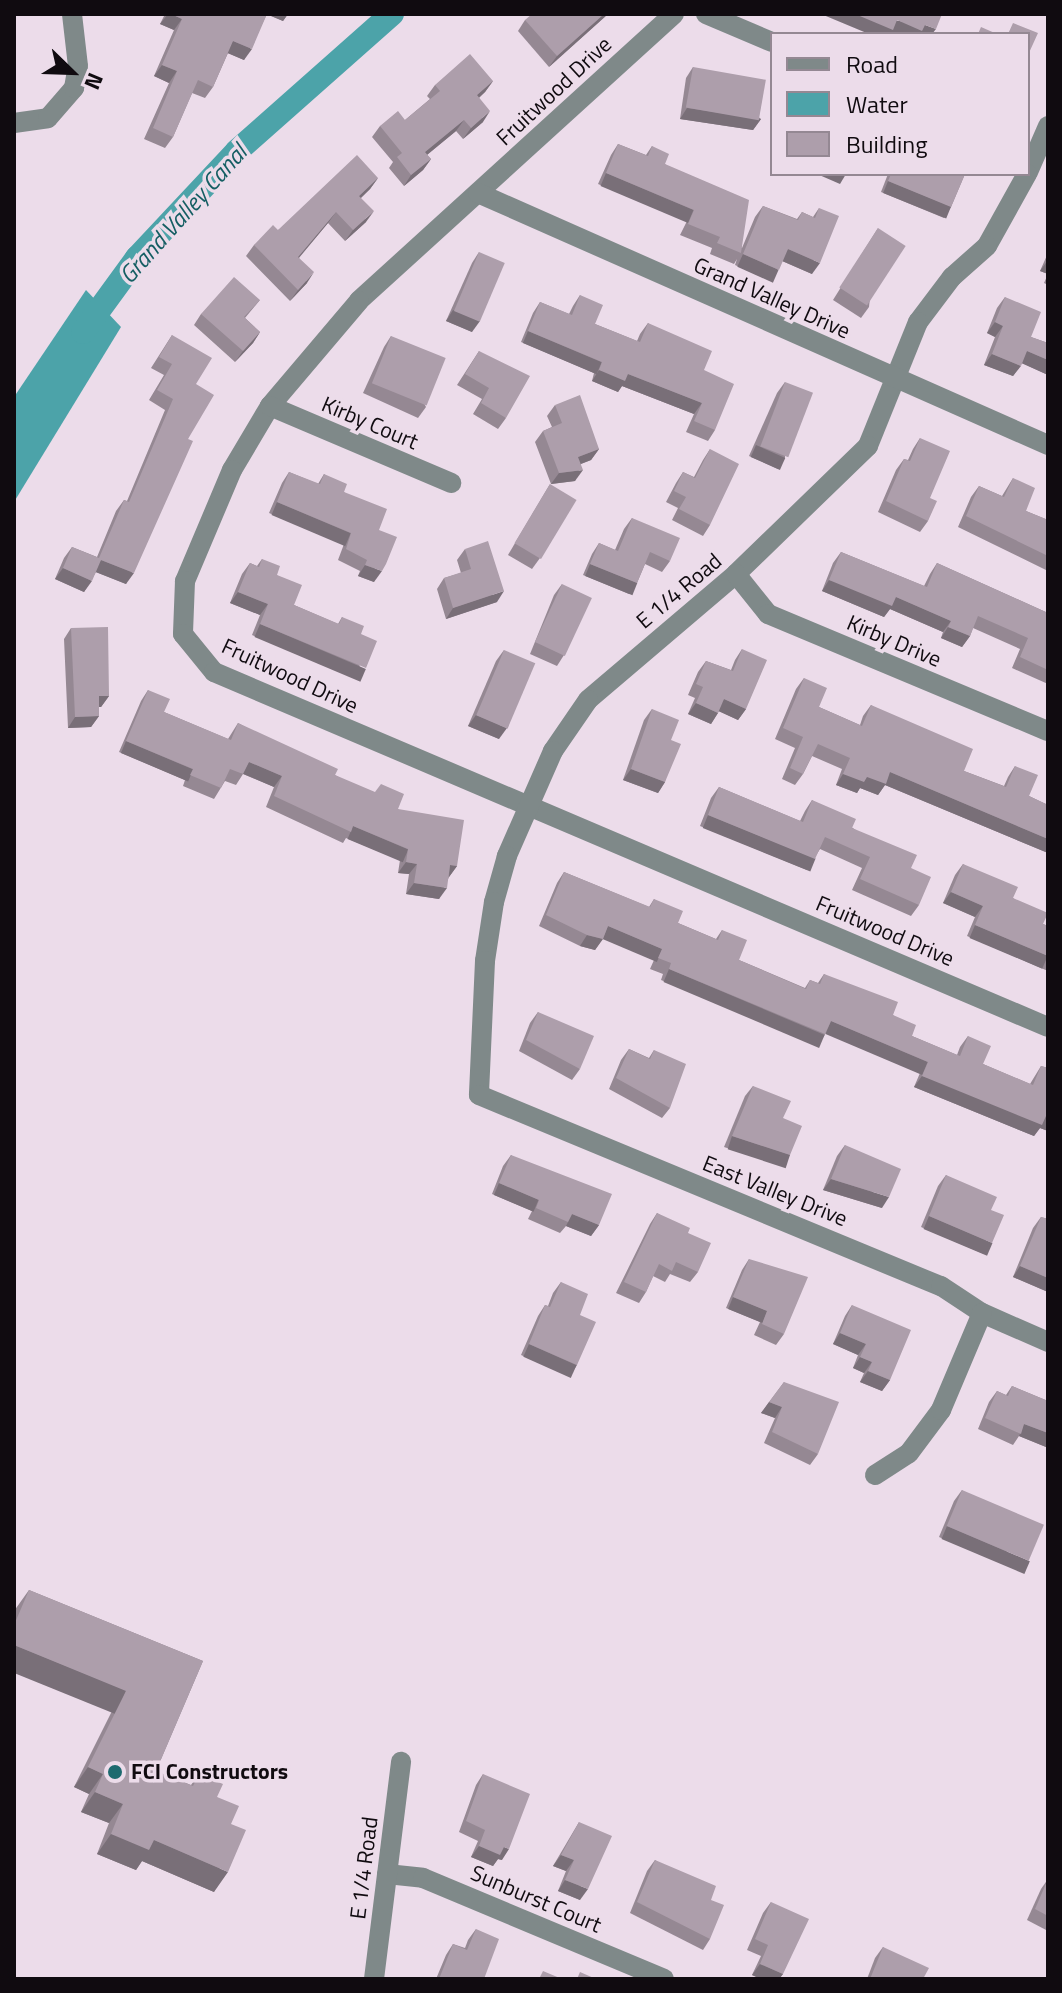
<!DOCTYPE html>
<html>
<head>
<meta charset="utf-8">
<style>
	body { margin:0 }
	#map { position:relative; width:1062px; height:1993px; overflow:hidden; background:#ecdcea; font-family:"Titillium Web",sans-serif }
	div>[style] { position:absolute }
	.water>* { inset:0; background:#4ca3a9 }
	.canal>* { height:24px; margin:-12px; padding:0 12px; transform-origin:12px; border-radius:12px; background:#4ca3a9 }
	.street>* { height:20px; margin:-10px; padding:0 10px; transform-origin:10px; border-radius:10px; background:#7f8989 }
	.wall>* { inset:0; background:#958893 }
	.shaded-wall>* { inset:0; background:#796f78; transform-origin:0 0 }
	.building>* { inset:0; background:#ad9eab; transform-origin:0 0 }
	.dots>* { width:22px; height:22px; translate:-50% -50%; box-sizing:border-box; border:4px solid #ecdcea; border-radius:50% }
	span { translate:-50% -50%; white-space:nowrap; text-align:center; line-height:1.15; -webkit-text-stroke:7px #ecdcea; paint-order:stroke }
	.street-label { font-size:22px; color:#100b10 }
	.poi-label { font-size:22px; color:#100b10; font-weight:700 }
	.left { translate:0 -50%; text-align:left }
	.water-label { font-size:24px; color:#155e63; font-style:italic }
	.frame { position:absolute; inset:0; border:16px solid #100b10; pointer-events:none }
	.legend { position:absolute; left:770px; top:32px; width:260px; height:144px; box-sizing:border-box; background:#ecdcea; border:2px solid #948893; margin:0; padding:10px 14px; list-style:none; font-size:24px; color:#100b10 }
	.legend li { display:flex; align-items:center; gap:16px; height:40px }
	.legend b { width:40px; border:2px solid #948893 }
	.north { position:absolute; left:32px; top:32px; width:80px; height:80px; -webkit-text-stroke:6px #ecdcea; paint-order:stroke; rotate:113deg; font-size:22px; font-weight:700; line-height:32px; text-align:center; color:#100b10 }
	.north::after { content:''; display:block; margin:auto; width:28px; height:36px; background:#100b10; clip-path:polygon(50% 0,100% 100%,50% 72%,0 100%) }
</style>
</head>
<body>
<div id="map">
	<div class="water">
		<div style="clip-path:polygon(86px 290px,121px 327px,14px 502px,14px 397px)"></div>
	</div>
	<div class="canal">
		<div style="left:83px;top:332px;width:92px;rotate:-53.9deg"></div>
		<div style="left:137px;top:258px;width:146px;rotate:-46.9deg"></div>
		<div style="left:237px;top:151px;width:207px;rotate:-41.5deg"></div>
	</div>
	<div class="street">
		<div style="left:674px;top:14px;width:426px;rotate:137.7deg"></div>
		<div style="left:359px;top:301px;width:138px;rotate:130.3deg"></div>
		<div style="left:270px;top:406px;width:74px;rotate:120.7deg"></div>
		<div style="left:232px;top:470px;width:121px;rotate:112.9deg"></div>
		<div style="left:185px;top:581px;width:53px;rotate:92.2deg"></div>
		<div style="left:183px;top:634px;width:49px;rotate:50.8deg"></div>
		<div style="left:214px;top:672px;width:906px;rotate:23.06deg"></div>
		<div style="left:706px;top:14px;width:72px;rotate:23deg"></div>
		<div style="left:14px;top:123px;width:34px;rotate:-8deg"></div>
		<div style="left:48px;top:118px;width:40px;rotate:-49deg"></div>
		<div style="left:74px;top:88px;width:22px;rotate:-80deg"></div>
		<div style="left:78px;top:66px;width:52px;rotate:-96.6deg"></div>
		<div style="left:1028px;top:172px;width:50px;rotate:-66.5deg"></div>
		<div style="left:1027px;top:174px;width:82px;rotate:119.1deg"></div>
		<div style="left:987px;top:246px;width:47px;rotate:138.5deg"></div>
		<div style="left:952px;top:277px;width:56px;rotate:127.1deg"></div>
		<div style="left:918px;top:322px;width:134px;rotate:112deg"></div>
		<div style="left:868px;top:446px;width:184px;rotate:135.9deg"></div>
		<div style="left:736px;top:574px;width:194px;rotate:139.6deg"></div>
		<div style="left:588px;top:700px;width:62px;rotate:124.5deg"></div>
		<div style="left:553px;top:751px;width:115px;rotate:113.7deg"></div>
		<div style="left:507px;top:856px;width:48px;rotate:105.8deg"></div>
		<div style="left:494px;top:902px;width:60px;rotate:98.7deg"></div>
		<div style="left:485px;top:961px;width:134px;rotate:92.6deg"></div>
		<div style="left:479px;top:1095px;width:500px;rotate:22.5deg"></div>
		<div style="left:941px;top:1286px;width:49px;rotate:33.4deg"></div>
		<div style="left:982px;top:1313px;width:72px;rotate:23.7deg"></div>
		<div style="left:478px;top:193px;width:623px;rotate:23.85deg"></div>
		<div style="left:270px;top:406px;width:197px;rotate:23deg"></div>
		<div style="left:736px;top:574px;width:51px;rotate:51.3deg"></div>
		<div style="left:768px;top:614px;width:303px;rotate:22.7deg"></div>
		<div style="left:875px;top:1475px;width:40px;rotate:-32.9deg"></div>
		<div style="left:909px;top:1453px;width:54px;rotate:-53.3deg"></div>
		<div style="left:941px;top:1410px;width:105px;rotate:-67.1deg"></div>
		<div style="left:387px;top:1874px;width:36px;rotate:6deg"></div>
		<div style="left:423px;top:1878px;width:261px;rotate:22.7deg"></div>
		<div style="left:374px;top:1979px;width:219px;rotate:-82.9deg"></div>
	</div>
	<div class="wall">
		<div style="clip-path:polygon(165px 14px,288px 14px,283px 21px,267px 14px,244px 60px,228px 53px,213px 87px,205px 98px,192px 93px,173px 137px,165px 148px,144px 139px,169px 83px,154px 76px,174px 30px,160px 24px)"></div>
		<div style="clip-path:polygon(608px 14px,549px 67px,518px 31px,525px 20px)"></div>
		<div style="clip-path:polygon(693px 67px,761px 119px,753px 130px,680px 119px,686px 78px)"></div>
		<div style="clip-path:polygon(493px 81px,485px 92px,479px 98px,483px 122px,463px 139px,456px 131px,427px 155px,431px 159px,423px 170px,404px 186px,389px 168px,393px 162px,372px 137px,380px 126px,405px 120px,430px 99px,427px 96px,435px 85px)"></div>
		<div style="clip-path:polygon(618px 144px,646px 155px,652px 146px,665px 164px,742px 248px,755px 217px,763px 206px,797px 219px,802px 212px,813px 217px,819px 208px,812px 274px,782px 261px,771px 281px,735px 265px,737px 259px,734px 264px,710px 254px,712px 248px,680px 235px,687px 221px,598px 184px,611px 155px)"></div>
		<div style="clip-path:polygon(888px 174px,965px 174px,951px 207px,944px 218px,881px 192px)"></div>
		<div style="clip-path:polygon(378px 178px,370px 189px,361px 198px,366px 222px,345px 241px,328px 223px,299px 258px,307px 283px,290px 301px,246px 256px,254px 245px,278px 230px)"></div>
		<div style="clip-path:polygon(878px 228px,869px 307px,861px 318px,833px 300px)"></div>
		<div style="clip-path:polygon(479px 252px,472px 332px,446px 321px,472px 263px)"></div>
		<div style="clip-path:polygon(1048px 253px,1048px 285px,1044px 283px,1048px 274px,1040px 271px)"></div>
		<div style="clip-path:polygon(580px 295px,595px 324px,637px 341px,640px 334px,648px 323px,704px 370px,715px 430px,708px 441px,686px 432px,694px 414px,622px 386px,618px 392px,592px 381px,594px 373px,521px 342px,533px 313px,540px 302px,569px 314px,573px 306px)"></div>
		<div style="clip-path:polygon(1005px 297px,1031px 337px,1048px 343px,1048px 375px,1022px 363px,1013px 376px,984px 365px,995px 337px,987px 333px,997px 308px)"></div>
		<div style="clip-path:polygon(260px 300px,245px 318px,260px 332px,253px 343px,235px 362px,194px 325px,201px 314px)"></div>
		<div style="clip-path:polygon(172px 335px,196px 384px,188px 439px,126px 584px,96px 572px,84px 592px,55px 579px,64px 558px,72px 547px,97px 557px,116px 511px,124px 500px,127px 501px,165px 410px,149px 400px,164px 375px,151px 368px)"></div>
		<div style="clip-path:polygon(391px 336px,426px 407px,418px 418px,363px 393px,384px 347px)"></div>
		<div style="clip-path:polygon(479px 351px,506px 418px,498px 429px,473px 414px,482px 399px,457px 385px)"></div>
		<div style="clip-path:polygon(785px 382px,785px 458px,778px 469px,749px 456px,777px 393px)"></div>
		<div style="clip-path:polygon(555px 405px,599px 449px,591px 460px,581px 464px,575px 481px,551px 484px,535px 442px,543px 431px,552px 427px,547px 416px)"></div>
		<div style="clip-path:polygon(920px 438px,930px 498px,928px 521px,920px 532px,878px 512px,896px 470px,904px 459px,908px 460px,913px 449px)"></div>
		<div style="clip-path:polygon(710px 449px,710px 525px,703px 536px,672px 520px,678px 508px,666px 502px,676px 483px,683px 472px,694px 477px,703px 460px)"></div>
		<div style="clip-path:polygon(289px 472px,318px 484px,324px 474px,344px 492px,379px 530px,374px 582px,358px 576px,360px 571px,338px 560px,344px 544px,269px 513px,282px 483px)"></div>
		<div style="clip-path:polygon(1013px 478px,1026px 511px,1048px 520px,1048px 571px,958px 527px,971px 497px,979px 486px,1002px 496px)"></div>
		<div style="clip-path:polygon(550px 484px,540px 558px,532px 569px,508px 555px)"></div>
		<div style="clip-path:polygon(632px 518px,670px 561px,662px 572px,645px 564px,637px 583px,629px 594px,583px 575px,592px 554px,599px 543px,615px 550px,624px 529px)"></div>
		<div style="clip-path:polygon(465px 549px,497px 602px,446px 619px,437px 589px,444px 578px,461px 573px,457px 560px)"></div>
		<div style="clip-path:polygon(841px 552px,924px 586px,930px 574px,937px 563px,1048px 613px,1048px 684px,1012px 668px,1020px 649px,973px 628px,970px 636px,962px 647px,941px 638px,943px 632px,890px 609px,884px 617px,822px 591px,833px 563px)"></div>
		<div style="clip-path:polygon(262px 559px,277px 575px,294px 605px,338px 624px,342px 617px,361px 634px,359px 679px,252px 635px,260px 615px,230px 603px,242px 574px,250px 563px,257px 566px)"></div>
		<div style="clip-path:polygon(562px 584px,564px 655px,557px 666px,530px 654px,554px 595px)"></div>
		<div style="clip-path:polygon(71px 628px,109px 696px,101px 707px,99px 707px,99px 716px,91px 727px,68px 728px,64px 639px)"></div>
		<div style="clip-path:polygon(742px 649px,746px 709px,738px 720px,719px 711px,711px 724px,688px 714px,695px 698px,688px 695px,698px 672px,706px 661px,731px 670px,735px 660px)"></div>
		<div style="clip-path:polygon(504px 650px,499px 739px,468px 726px,496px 661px)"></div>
		<div style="clip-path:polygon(804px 678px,819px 707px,860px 725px,863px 716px,871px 705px,964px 771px,1004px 786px,1008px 777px,1015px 766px,1029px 796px,1048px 805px,1048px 853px,885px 785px,878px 795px,860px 788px,857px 793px,836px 785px,842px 769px,812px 756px,803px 774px,795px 785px,782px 779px,795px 748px,775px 739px,796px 689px)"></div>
		<div style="clip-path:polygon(148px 690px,164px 712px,228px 739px,238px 723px,398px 809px,457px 866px,449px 877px,439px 899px,406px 894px,409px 874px,398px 873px,400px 860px,346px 838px,343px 843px,266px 807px,274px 787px,243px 774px,236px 785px,225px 781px,214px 799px,183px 786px,185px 780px,119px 752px,141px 701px)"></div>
		<div style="clip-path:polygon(652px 709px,671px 740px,665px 782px,658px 793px,623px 780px,644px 720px)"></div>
		<div style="clip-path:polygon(719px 787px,800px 821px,805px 811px,812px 800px,911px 868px,919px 905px,911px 916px,852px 890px,862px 868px,820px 849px,807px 870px,700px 826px,711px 798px)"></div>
		<div style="clip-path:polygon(963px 864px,1013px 898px,1043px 924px,1048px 926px,1048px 971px,967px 936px,975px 917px,943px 903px,955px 875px)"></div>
		<div style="clip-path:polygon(564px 872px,649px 907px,654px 899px,678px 923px,716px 939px,722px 930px,739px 960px,805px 988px,810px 980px,818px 983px,824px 974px,893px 1015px,912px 1036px,957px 1055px,960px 1047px,968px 1036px,983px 1064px,1030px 1084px,1041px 1066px,1048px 1068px,1048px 1131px,1040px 1128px,1034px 1136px,914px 1087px,920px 1073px,826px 1033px,818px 1045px,661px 980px,663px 974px,650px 969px,654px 960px,603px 938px,595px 950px,580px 946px,539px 926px,557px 883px)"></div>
		<div style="clip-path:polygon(538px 1012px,580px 1069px,572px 1080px,519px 1051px,530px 1023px)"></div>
		<div style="clip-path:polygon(629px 1049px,649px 1058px,654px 1050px,670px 1108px,662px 1118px,609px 1089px,621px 1060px)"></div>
		<div style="clip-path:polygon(753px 1086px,783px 1118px,790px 1155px,782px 1166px,724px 1147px,745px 1096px)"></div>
		<div style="clip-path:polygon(845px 1145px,882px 1208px,823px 1190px,837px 1156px)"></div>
		<div style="clip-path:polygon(511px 1155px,599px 1225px,591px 1236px,566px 1226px,560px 1233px,528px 1219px,532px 1211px,492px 1194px,503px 1166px)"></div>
		<div style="clip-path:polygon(946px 1175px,991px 1210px,984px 1254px,921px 1227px,938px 1186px)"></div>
		<div style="clip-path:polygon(657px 1213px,688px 1233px,698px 1272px,690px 1282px,670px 1274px,665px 1282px,653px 1276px,646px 1292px,639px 1303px,616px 1293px,650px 1224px)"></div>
		<div style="clip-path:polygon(1041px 1217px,1048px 1219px,1048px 1292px,1013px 1277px,1033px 1228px)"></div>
		<div style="clip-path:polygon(749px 1259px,784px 1334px,776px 1345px,754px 1335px,760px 1322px,726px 1308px,742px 1270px)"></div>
		<div style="clip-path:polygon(561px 1282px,580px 1315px,577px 1365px,570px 1376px,521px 1355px,538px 1316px,545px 1305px,548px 1306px,553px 1293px)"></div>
		<div style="clip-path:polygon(852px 1305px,890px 1380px,882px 1391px,860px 1382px,864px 1373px,853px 1368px,858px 1355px,833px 1344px,845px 1316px)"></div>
		<div style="clip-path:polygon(784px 1382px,818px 1454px,810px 1465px,764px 1443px,775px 1418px,761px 1413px)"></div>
		<div style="clip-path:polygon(1012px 1386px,1048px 1401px,1048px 1444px,1046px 1447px,1019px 1436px,1013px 1445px,978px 1429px,989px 1402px,997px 1391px,1006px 1395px)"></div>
		<div style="clip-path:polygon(962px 1490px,1022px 1572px,939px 1537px,954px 1501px)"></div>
		<div style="clip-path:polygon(29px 1590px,203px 1661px,156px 1771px,191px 1785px,199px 1774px,217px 1797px,231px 1824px,214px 1892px,142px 1861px,136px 1870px,97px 1854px,109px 1823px,81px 1812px,89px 1794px,74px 1787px,112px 1711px,14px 1671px,14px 1611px)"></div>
		<div style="clip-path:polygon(483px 1774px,502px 1860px,498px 1859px,493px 1866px,471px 1857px,478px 1841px,459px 1832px,476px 1785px)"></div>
		<div style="clip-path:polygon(579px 1822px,580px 1900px,558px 1891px,566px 1871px,553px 1866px)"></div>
		<div style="clip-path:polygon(655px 1860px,711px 1900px,710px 1939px,703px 1950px,630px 1913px,647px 1871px)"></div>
		<div style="clip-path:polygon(1048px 1879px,1048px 1931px,1027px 1920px,1041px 1889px)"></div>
		<div style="clip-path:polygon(771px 1902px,783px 1974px,779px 1979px,761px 1979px,752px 1975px,761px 1956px,747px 1950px,763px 1913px)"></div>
		<div style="clip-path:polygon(476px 1929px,484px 1979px,436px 1979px,446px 1955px,453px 1944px,465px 1948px,468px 1940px)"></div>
		<div style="clip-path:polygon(883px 1947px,923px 1979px,867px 1979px,875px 1958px)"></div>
	</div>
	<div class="shaded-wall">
		<div style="clip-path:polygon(168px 14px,171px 14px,182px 19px,174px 30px,160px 24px)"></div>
		<div style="clip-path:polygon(266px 14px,288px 14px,283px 21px)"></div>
		<div style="clip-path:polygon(604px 14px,608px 14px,549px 67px,557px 56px)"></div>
		<div style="clip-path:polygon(821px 14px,855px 14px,925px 25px,936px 29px,932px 34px,897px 34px,891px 32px,890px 34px,869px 34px)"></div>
		<div style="clip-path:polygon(233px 41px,252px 49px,244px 60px,225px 52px)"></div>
		<div style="clip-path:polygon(162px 65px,177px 71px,169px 83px,154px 76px)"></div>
		<div style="clip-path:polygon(493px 81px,485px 92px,469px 106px,477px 95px)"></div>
		<div style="clip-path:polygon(687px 108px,761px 119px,753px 130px,680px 119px)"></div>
		<div style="clip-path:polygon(490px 111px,483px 122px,463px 139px,471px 128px)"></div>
		<div style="clip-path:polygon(464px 120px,456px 131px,417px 163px,425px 152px)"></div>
		<div style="clip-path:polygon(431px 159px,423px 170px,404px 186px,411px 175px)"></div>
		<div style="left:606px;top:173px;width:95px;height:14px;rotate:23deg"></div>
		<div style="clip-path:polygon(817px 174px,846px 174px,840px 184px)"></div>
		<div style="clip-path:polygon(378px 178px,370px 189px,351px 207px,359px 196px)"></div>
		<div style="left:888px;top:181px;width:68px;height:13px;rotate:22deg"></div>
		<div style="clip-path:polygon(374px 211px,366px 222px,345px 241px,353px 230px)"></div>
		<div style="clip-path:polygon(336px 212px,328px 223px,290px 268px,298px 257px)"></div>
		<div style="clip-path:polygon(788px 249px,820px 263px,812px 274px,780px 260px)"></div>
		<div style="left:743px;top:254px;width:39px;height:14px;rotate:24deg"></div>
		<div style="clip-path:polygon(1048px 260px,1048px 274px,1040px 271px)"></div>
		<div style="clip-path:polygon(314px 272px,307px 283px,290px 301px,298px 290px)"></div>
		<div style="clip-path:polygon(453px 310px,480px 321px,472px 332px,446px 321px)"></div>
		<div style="clip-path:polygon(995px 322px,1003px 326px,995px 337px,987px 333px)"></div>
		<div style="left:528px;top:331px;width:80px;height:13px;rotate:23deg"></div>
		<div style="clip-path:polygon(260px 332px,253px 343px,235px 362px,243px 351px)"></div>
		<div style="clip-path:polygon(1027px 351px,1048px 360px,1048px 375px,1019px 362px)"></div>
		<div style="clip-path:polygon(992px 354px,1021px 366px,1013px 376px,984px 365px)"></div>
		<div style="clip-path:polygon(599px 370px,628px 374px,702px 403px,694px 414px,622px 386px,618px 392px,592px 381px)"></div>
		<div style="left:756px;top:445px;width:32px;height:13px;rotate:24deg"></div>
		<div style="clip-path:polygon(599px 449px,591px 460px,570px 468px,578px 457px)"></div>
		<div style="clip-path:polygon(583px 470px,575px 481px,551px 484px,559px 473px)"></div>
		<div style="left:277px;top:502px;width:80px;height:14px;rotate:23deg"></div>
		<div style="clip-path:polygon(101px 560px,134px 573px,126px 584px,93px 571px)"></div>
		<div style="left:590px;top:564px;width:51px;height:13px;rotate:22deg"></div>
		<div style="clip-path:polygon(365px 565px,382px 571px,374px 582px,358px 576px)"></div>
		<div style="clip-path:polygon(63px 568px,92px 581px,84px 592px,55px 579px)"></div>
		<div style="clip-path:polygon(829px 580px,896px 597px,951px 621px,943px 632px,890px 609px,884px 617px,822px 591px)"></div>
		<div style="clip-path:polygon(504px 591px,497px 602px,446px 619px,453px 608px)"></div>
		<div style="clip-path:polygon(238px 592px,268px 604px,260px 615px,230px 603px)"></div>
		<div style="left:260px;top:624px;width:115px;height:14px;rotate:23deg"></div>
		<div style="clip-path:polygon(948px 627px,970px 636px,962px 647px,941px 638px)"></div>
		<div style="clip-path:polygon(99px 696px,109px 696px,101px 707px,91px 707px)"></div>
		<div style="clip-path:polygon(724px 699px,746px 709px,738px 720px,716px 710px)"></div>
		<div style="clip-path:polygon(696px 703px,718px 713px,711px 724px,688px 714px)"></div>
		<div style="clip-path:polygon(476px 715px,507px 728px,499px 739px,468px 726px)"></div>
		<div style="clip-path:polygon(99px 716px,91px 727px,68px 728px,75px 717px)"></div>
		<div style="left:126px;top:741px;width:73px;height:13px;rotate:23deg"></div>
		<div style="clip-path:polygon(249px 762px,282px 776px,274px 787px,241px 773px)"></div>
		<div style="clip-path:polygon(631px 769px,665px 782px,658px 793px,623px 780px)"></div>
		<div style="clip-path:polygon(890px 772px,1048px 839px,1048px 853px,885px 785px,878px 795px,860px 788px,857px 793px,836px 785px,843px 774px,867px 777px)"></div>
		<div style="left:708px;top:815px;width:116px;height:14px;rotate:22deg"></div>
		<div style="left:353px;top:826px;width:60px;height:14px;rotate:23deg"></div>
		<div style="clip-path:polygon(406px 862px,417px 864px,409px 874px,398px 873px)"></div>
		<div style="clip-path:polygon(450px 865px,457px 866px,449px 877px)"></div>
		<div style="clip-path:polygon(414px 883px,447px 888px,439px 899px,406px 894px)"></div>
		<div style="clip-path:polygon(951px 892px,983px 906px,975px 917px,943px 903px)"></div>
		<div style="left:975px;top:925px;width:79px;height:14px;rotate:23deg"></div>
		<div style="left:608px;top:926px;width:59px;height:14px;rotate:23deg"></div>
		<div style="clip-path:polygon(587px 935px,603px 939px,595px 950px,580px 946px)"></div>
		<div style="left:669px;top:969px;width:169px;height:14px;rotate:23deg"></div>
		<div style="left:831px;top:1021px;width:105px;height:14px;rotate:23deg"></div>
		<div style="clip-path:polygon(922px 1076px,1048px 1117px,1048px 1131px,1040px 1128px,1034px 1136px,914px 1087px)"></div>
		<div style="left:732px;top:1136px;width:61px;height:14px;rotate:18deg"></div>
		<div style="clip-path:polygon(831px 1179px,889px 1197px,882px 1208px,823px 1190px)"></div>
		<div style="left:499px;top:1183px;width:43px;height:13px;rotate:23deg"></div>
		<div style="clip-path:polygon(572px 1214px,599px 1225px,591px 1236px,566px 1226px)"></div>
		<div style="left:929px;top:1216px;width:69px;height:14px;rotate:23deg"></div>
		<div style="clip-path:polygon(1020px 1266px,1048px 1278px,1048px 1292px,1013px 1277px)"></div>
		<div style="left:733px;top:1297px;width:37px;height:13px;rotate:22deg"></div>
		<div style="clip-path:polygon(840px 1333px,866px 1344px,858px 1355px,833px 1344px)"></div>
		<div style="left:529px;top:1344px;width:52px;height:14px;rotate:24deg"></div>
		<div style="clip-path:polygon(860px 1357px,872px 1362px,864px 1373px,853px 1368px)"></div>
		<div style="clip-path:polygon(868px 1371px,890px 1380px,882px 1391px,860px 1382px)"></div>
		<div style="clip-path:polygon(769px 1402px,782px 1407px,775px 1418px,761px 1413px)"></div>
		<div style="clip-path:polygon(1024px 1424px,1048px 1433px,1048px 1444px,1046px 1447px,1019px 1436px)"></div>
		<div style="left:947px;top:1526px;width:90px;height:14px;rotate:23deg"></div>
		<div style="left:14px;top:1645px;width:121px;height:26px;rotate:22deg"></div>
		<div style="clip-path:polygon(88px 1767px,103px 1774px,89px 1794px,74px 1787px)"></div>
		<div style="clip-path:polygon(95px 1792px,123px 1804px,109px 1823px,81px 1812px)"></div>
		<div style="clip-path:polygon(111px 1834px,154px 1840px,228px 1872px,214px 1892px,142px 1861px,136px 1870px,97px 1854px)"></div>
		<div style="clip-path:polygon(479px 1846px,504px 1847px,509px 1849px,502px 1860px,498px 1859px,493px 1866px,471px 1857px)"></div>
		<div style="clip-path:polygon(561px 1855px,574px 1860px,566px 1871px,553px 1866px)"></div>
		<div style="clip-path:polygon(565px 1880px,588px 1889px,580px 1900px,558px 1891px)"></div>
		<div style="clip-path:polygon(760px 1964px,783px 1974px,779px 1979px,761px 1979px,752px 1975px)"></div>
	</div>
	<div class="building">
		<div style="clip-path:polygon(171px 14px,267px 14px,252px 49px,233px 41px,213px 87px,198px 80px,173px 137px,153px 128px,177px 71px,162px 65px,182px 19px)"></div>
		<div style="clip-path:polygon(532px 14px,604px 14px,557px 56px,525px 20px)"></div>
		<div style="clip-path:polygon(855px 14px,942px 14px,936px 29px,925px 25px,922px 31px,897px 20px,893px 30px)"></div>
		<div style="clip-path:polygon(1013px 23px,1038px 33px,1028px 55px,1028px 34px,1008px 34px)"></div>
		<div style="clip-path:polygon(981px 27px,997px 34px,978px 34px)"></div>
		<div style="clip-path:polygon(470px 54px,493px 81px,477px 95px,490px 111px,471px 128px,464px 120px,425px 152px,431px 159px,411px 175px,397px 157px,402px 153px,380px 126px,398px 111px,405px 120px,440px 91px,435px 85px)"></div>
		<div style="left:693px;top:67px;width:74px;height:41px;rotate:10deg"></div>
		<div style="clip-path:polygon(618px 144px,648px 156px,652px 146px,669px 154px,665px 164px,749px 200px,741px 253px,717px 243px,720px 237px,688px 224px,694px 210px,606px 173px)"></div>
		<div style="clip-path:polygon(357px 155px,378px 178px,359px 196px,374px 211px,353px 230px,336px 212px,298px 257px,314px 272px,298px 290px,254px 245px,273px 225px,278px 230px)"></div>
		<div style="clip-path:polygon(891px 174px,965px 174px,951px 207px,888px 181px)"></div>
		<div style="clip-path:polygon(763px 206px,798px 220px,802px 212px,815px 218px,819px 208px,839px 216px,820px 263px,788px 249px,779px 270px,743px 254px)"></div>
		<div style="left:878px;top:228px;width:33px;height:71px;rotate:33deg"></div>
		<div style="left:479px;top:252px;width:28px;height:64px;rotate:23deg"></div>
		<div style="clip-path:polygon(234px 277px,260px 300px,244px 317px,260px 332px,243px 351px,201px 314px)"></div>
		<div style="clip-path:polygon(580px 295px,603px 305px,595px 324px,640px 342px,648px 323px,712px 351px,704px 370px,734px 384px,715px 430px,694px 421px,702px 403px,628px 374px,625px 381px,599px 370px,602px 362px,528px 331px,540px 302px,572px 315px)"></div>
		<div style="clip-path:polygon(1005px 297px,1041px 312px,1031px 337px,1048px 343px,1048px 360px,1027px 351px,1021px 366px,992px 354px,1003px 326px,995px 322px)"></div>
		<div style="clip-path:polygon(172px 335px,212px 358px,196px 384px,214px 395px,188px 439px,193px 441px,134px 573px,101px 560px,92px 581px,63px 568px,72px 547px,99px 558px,124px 500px,129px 502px,173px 399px,157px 390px,172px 364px,159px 357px)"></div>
		<div style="left:391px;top:336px;width:59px;height:51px;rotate:22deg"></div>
		<div style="clip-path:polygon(479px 351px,530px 376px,506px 418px,481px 403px,489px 388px,465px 374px)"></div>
		<div style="left:785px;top:382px;width:30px;height:69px;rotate:21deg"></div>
		<div style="clip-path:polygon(580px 395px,599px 449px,578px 457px,583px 470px,559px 473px,543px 431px,562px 423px,555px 405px)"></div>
		<div style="clip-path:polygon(920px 438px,950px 451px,930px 498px,937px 501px,928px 521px,886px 501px,904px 459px,910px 461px)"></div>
		<div style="clip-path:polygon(710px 449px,739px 464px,710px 525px,679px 509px,686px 497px,674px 491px,683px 472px,695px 478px)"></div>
		<div style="clip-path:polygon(289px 472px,320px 484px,324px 474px,347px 484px,344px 492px,387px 509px,379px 530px,397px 537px,386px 564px,382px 571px,365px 565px,367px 560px,346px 549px,351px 533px,277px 502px)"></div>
		<div style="clip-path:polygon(1013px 478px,1035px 488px,1026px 511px,1048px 520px,1048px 556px,966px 516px,979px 486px,1004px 497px)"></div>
		<div style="left:550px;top:484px;width:31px;height:69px;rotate:31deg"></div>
		<div style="clip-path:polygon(632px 518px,680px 538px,670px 561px,650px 552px,637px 583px,590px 564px,599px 543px,618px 551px)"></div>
		<div style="clip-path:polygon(488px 541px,504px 591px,453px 608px,444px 578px,471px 569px,465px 549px)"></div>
		<div style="clip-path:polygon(841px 552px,927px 587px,937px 563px,1048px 613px,1048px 670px,1020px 657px,1028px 638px,978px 616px,970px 636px,948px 627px,951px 621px,896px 597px,892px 606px,829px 580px)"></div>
		<div style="clip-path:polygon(262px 559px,280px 566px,277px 575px,302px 585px,294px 605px,339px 624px,342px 617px,364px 626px,361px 634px,377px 641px,366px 668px,260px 624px,268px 604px,238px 592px,250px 563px,259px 567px)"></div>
		<div style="left:562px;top:584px;width:33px;height:64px;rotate:25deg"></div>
		<div style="clip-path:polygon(108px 627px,109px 696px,99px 696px,99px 716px,75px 717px,71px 628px)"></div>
		<div style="clip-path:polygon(742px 649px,767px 660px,746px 709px,724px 699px,718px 713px,696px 703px,703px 687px,696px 684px,706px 661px,733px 671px)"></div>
		<div style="left:504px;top:650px;width:34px;height:71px;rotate:23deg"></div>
		<div style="clip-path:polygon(804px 678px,827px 688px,819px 707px,862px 726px,871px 705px,973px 749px,964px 771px,1006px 787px,1015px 766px,1038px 775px,1029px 796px,1048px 805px,1048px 839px,890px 772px,886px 784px,867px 777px,864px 782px,843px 774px,850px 758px,818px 744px,803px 774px,790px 768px,803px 737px,783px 728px)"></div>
		<div style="clip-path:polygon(148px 690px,170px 699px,164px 712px,231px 740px,238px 723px,338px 769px,335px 775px,375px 792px,381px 784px,404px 794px,398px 809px,464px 820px,457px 866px,450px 865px,447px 888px,414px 883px,417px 864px,406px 862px,408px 849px,353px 826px,351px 832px,274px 796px,282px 776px,249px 762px,243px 774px,230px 769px,221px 788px,190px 775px,193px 769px,126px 741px)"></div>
		<div style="clip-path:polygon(652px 709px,679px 720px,671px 740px,681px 744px,665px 782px,631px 769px)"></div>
		<div style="clip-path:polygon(719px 787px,803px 822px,812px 800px,856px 819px,852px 828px,917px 855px,911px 868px,931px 877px,919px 905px,860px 879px,870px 857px,825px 837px,815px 859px,708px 815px)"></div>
		<div style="clip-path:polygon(963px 864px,1018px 887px,1013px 898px,1048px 913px,1043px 924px,1048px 926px,1048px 956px,975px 925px,983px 906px,951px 892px)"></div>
		<div style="clip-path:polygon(564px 872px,650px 907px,654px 899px,683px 911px,678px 923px,718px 940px,722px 930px,747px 940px,739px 960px,806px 989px,810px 980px,820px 984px,824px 974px,898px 1002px,893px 1015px,916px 1025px,912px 1036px,960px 1056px,968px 1036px,991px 1046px,983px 1064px,1033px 1085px,1041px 1066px,1048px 1068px,1048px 1117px,1046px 1116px,1042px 1125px,922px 1076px,928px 1062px,831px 1021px,825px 1034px,669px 969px,671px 963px,658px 958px,662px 949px,608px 926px,603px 939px,587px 935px,546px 915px)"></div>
		<div style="clip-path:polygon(538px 1012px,594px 1036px,580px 1069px,526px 1040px)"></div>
		<div style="clip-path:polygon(629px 1049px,650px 1059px,654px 1050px,686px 1064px,670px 1108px,616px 1078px)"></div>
		<div style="clip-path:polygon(753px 1086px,791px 1101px,783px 1118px,802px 1126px,790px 1155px,732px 1136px)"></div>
		<div style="clip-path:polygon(845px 1145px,901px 1169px,889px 1197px,831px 1179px)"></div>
		<div style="clip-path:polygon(511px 1155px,612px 1194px,599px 1225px,572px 1214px,568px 1222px,536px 1208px,539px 1200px,499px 1183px)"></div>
		<div style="clip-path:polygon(946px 1175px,997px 1197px,991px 1210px,1004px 1215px,992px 1243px,929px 1216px)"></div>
		<div style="clip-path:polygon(657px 1213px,690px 1228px,688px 1233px,711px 1243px,698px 1272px,676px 1262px,672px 1271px,659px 1264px,646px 1292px,624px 1282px)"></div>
		<div style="clip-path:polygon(1041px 1217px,1048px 1219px,1048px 1278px,1020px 1266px)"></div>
		<div style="clip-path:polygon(749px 1259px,808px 1277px,784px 1334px,762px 1324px,767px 1311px,733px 1297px)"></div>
		<div style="clip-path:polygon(561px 1282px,588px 1294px,580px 1315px,596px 1322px,577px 1365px,529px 1344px,545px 1305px,550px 1307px)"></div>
		<div style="clip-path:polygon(852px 1305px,911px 1330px,890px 1380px,868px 1371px,872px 1362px,860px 1357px,866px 1344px,840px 1333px)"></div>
		<div style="clip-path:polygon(784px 1382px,839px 1402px,818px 1454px,772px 1432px,782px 1407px,769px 1402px)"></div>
		<div style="clip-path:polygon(1012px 1386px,1048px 1401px,1048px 1433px,1024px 1424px,1021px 1434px,985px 1418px,997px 1391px,1008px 1396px)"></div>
		<div style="left:962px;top:1490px;width:89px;height:39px;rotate:23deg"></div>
		<div style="clip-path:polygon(29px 1590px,203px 1661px,156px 1771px,193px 1786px,199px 1774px,223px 1784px,217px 1797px,239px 1806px,231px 1824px,246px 1830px,228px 1872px,154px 1840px,149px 1850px,111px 1834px,123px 1804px,95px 1792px,103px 1774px,88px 1767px,126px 1691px,14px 1645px,14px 1625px)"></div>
		<div style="clip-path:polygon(483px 1774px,530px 1794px,509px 1849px,504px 1847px,500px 1855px,479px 1846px,485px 1830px,466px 1821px)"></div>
		<div style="clip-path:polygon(579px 1822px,612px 1836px,588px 1889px,565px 1880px,574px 1860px,561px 1855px)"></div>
		<div style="clip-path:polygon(655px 1860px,716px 1886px,711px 1900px,724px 1905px,710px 1939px,637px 1902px)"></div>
		<div style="clip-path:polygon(1048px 1879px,1048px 1916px,1035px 1909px)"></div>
		<div style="clip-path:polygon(771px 1902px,809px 1919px,783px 1974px,760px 1964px,768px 1945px,755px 1939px)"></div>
		<div style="clip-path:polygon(476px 1929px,499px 1939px,484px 1979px,439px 1979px,453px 1944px,467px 1950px)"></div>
		<div style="clip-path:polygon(883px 1947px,929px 1968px,923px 1979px,870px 1979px)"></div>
		<div style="clip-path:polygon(543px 1971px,562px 1979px,539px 1979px)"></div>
		<div style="clip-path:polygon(580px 1972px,596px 1979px,577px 1979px)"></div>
	</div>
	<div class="dots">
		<div style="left:115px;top:1772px;background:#1d6a6f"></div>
	</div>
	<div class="street-label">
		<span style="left:554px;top:91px;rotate:-43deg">Fruitwood Drive</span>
		<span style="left:772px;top:298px;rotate:24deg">Grand Valley Drive</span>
		<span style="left:370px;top:423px;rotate:23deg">Kirby Court</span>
		<span style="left:679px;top:591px;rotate:-40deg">E 1/4 Road</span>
		<span style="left:894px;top:641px;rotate:23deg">Kirby Drive</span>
		<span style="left:290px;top:676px;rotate:25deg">Fruitwood Drive</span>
		<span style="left:885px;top:931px;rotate:23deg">Fruitwood Drive</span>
		<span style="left:775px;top:1191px;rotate:22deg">East Valley Drive</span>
		<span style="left:364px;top:1868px;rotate:-83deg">E 1/4 Road</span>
		<span style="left:536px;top:1899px;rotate:23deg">Sunburst Court</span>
	</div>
	<div class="poi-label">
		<span class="left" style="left:131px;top:1772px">FCI Constructors</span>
	</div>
	<div class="water-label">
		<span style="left:183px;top:214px;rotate:-48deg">Grand Valley Canal</span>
	</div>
	<div class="frame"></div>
	<ul class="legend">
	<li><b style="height:10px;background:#7f8989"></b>Road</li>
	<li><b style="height:22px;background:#4ca3a9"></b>Water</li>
	<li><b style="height:22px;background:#ad9eab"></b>Building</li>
	</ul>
	<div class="north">N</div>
</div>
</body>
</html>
